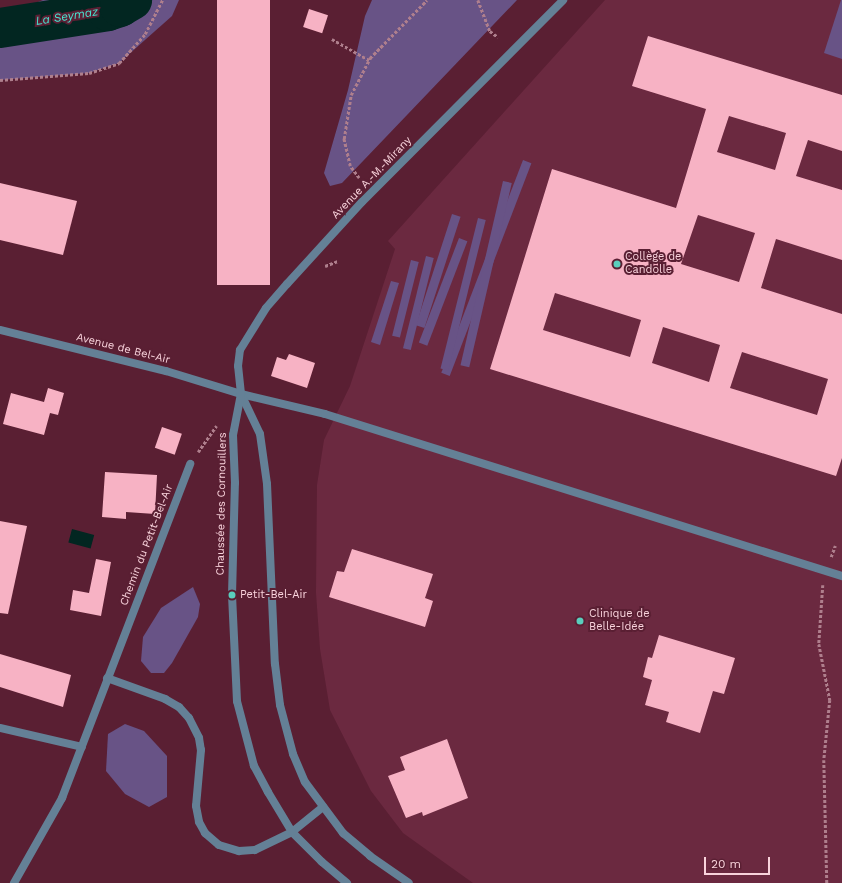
<!DOCTYPE html>
<html>
<head>
<meta charset="utf-8">
<style>
	body { margin:0 }
	#map { position:relative; width:842px; height:883px; overflow:hidden; background:#5a1f33; font-family:"Work Sans",sans-serif }
	div>[style] { position:absolute }
	.built>* { inset:0; background:#6b2940 }
	.green>* { inset:0; background:#685386; transform-origin:0 0 }
	.water>* { inset:0; background:#022621; transform-origin:0 0 }
	.river>* { height:40px; margin:-20px; padding:0 20px; transform-origin:20px; border-radius:20px; background:#022621 }
	.building>* { inset:0; background:#f7b2c4; transform-origin:0 0 }
	.path>* { height:2.5px; margin-top:-1.25px; transform-origin:0; background:repeating-linear-gradient(90deg,#af7f8d 0 3px,transparent 0 5px) }
	.service>* { height:8px; margin:-4px; padding:0 4px; transform-origin:4px; border-radius:4px; background:#648096 }
	.minor>* { height:8px; margin:-4px; padding:0 4px; transform-origin:4px; border-radius:4px; background:#648096 }
	.tertiary>* { height:8px; margin:-4px; padding:0 4px; transform-origin:4px; border-radius:4px; background:#648096 }
	.dots>* { width:11px; height:11px; translate:-50% -50%; box-sizing:border-box; border:2px solid #5a1f33; border-radius:50% }
	span { translate:-50% -50%; white-space:nowrap; text-align:center; line-height:1.15; -webkit-text-stroke:4px #5a1f33; paint-order:stroke }
	.street-label { font-size:11px; color:#f9d3dc }
	.poi-label { font-size:11px; color:#f9d3dc }
	.left { translate:0 -50%; text-align:left }
	.water-label { font-size:12px; color:#46e7d2; font-style:italic }
	.scale { position:absolute; left:704px; top:857px; width:66px; height:18px; box-sizing:border-box; border:2px solid #f9d3dc; border-top:0; padding-left:5px; font-size:12px; line-height:14px; white-space:nowrap; color:#f9d3dc; -webkit-text-stroke:3px #5a1f33; paint-order:stroke }
</style>
</head>
<body>
<div id="map">
	<div class="built">
		<div style="clip-path:polygon(605px 0,842px 0,842px 883px,473px 883px,403px 833px,371px 791px,330px 710px,320px 649px,316px 593px,317px 485px,324px 440px,350px 386px,395px 249px,388px 241px)"></div>
	</div>
	<div class="green">
		<div style="clip-path:polygon(43px 0,179px 0,172px 16px,119px 63px,89px 73px,0 80px,0 17px)"></div>
		<div style="clip-path:polygon(372px 0,517px 0,342px 183px,330px 186px,324px 173px,348px 90px,365px 16px)"></div>
		<div style="clip-path:polygon(841px 0,842px 0,842px 59px,824px 53px)"></div>
		<div style="left:523px;top:160px;width:9px;height:228px;rotate:21deg"></div>
		<div style="left:503px;top:181px;width:9px;height:189px;rotate:13deg"></div>
		<div style="left:452px;top:214px;width:9px;height:117px;rotate:18deg"></div>
		<div style="left:478px;top:218px;width:8px;height:155px;rotate:14deg"></div>
		<div style="left:459px;top:238px;width:9px;height:112px;rotate:21deg"></div>
		<div style="left:426px;top:256px;width:8px;height:95px;rotate:14deg"></div>
		<div style="left:411px;top:260px;width:8px;height:78px;rotate:14deg"></div>
		<div style="clip-path:polygon(391px 281px,399px 283px,380px 345px,371px 342px)"></div>
		<div style="clip-path:polygon(193px 587px,200px 604px,198px 617px,172px 663px,164px 673px,151px 673px,141px 661px,143px 637px,161px 608px)"></div>
		<div style="clip-path:polygon(125px 724px,144px 731px,167px 756px,167px 797px,149px 807px,125px 794px,106px 771px,108px 734px)"></div>
	</div>
	<div class="water">
		<div style="left:72px;top:529px;width:23px;height:14px;rotate:15deg"></div>
	</div>
	<div class="river">
		<div style="left:0;top:28px;width:109px;rotate:-8.9deg"></div>
		<div style="left:108px;top:11px;width:13px;rotate:-18deg"></div>
		<div style="left:120px;top:7px;width:14px;rotate:-30deg"></div>
	</div>
	<div class="building">
		<div style="left:217px;top:0;width:53px;height:285px"></div>
		<div style="left:309px;top:9px;width:20px;height:19px;rotate:18deg"></div>
		<div style="clip-path:polygon(evenodd,648px 36px,842px 95px,842px 151px,808px 140px,796px 176px,842px 190px,842px 260px,776px 239px,761px 288px,842px 314px,842px 458px,836px 476px,490px 369px,552px 169px,676px 208px,706px 109px,632px 86px,648px 36px,729px 116px,786px 133px,775px 170px,717px 152px,729px 116px,648px 36px,698px 215px,755px 233px,739px 282px,681px 264px,698px 215px,648px 36px,555px 293px,641px 320px,630px 357px,543px 330px,555px 293px,648px 36px,663px 327px,720px 345px,709px 382px,652px 363px,663px 327px,648px 36px,742px 352px,828px 379px,817px 415px,730px 388px,742px 352px)"></div>
		<div style="clip-path:polygon(0 183px,77px 201px,63px 255px,0 240px)"></div>
		<div style="clip-path:polygon(289px 354px,315px 363px,307px 388px,271px 376px,277px 357px,286px 360px)"></div>
		<div style="clip-path:polygon(48px 388px,64px 393px,58px 415px,50px 413px,44px 435px,3px 424px,11px 393px,44px 402px)"></div>
		<div style="left:162px;top:427px;width:21px;height:22px;rotate:19deg"></div>
		<div style="clip-path:polygon(105px 472px,157px 475px,155px 514px,126px 512px,126px 519px,102px 517px)"></div>
		<div style="clip-path:polygon(0 521px,27px 526px,8px 614px,0 613px)"></div>
		<div style="clip-path:polygon(352px 549px,433px 574px,425px 598px,433px 601px,425px 627px,329px 597px,337px 571px,344px 572px)"></div>
		<div style="clip-path:polygon(96px 559px,111px 562px,101px 616px,70px 610px,73px 590px,89px 593px)"></div>
		<div style="clip-path:polygon(659px 635px,735px 658px,724px 694px,713px 691px,700px 733px,666px 722px,669px 712px,645px 705px,652px 680px,643px 677px,648px 657px,652px 658px)"></div>
		<div style="clip-path:polygon(0 654px,71px 675px,63px 707px,0 687px)"></div>
		<div style="clip-path:polygon(447px 739px,468px 798px,423px 816px,422px 812px,406px 818px,388px 776px,405px 770px,400px 757px)"></div>
	</div>
	<div class="path">
		<div style="left:478px;top:0;width:33px;rotate:69deg"></div>
		<div style="left:490px;top:31px;width:10px;rotate:37deg"></div>
		<div style="left:332px;top:39px;width:43px;rotate:29.6deg"></div>
		<div style="left:0;top:80px;width:89px;rotate:-4.5deg"></div>
		<div style="left:89px;top:73px;width:32px;rotate:-18deg"></div>
		<div style="left:119px;top:63px;width:39px;rotate:-48deg"></div>
		<div style="left:145px;top:34px;width:38px;rotate:-63deg"></div>
		<div style="left:359px;top:178px;width:15px;rotate:-127deg"></div>
		<div style="left:350px;top:166px;width:28px;rotate:-103deg"></div>
		<div style="left:344px;top:139px;width:45px;rotate:-81deg"></div>
		<div style="left:351px;top:95px;width:42px;rotate:-62.8deg"></div>
		<div style="left:370px;top:58px;width:81px;rotate:-45.5deg"></div>
		<div style="left:325px;top:266px;width:14px;rotate:-21deg"></div>
		<div style="left:198px;top:452px;width:32px;rotate:-55deg"></div>
		<div style="left:831px;top:557px;width:12px;rotate:-70deg"></div>
		<div style="left:823px;top:585px;width:59px;rotate:93.9deg"></div>
		<div style="left:819px;top:644px;width:57px;rotate:78.9deg"></div>
		<div style="left:830px;top:700px;width:60px;rotate:95.7deg"></div>
		<div style="left:824px;top:760px;width:123px;rotate:88.6deg"></div>
	</div>
	<div class="service">
		<div style="left:0;top:728px;width:84px;rotate:13deg"></div>
	</div>
	<div class="minor">
		<div style="left:241px;top:394px;width:86px;rotate:13.4deg"></div>
		<div style="left:325px;top:414px;width:542px;rotate:17.4deg"></div>
		<div style="left:107px;top:678px;width:62px;rotate:19.9deg"></div>
		<div style="left:165px;top:699px;width:16px;rotate:30deg"></div>
		<div style="left:179px;top:707px;width:15px;rotate:48deg"></div>
		<div style="left:189px;top:718px;width:22px;rotate:63deg"></div>
		<div style="left:199px;top:738px;width:12px;rotate:81deg"></div>
		<div style="left:201px;top:750px;width:56px;rotate:95.1deg"></div>
		<div style="left:196px;top:806px;width:16px;rotate:79deg"></div>
		<div style="left:199px;top:822px;width:13px;rotate:61deg"></div>
		<div style="left:205px;top:833px;width:18px;rotate:41deg"></div>
		<div style="left:219px;top:845px;width:21px;rotate:17deg"></div>
		<div style="left:239px;top:851px;width:16px;rotate:-4deg"></div>
		<div style="left:255px;top:850px;width:41px;rotate:-25.9deg"></div>
		<div style="left:14px;top:883px;width:98px;rotate:-60.5deg"></div>
		<div style="left:62px;top:798px;width:358px;rotate:-69deg"></div>
	</div>
	<div class="tertiary">
		<div style="left:0;top:330px;width:171px;rotate:13.9deg"></div>
		<div style="left:166px;top:371px;width:78px;rotate:17deg"></div>
		<div style="left:241px;top:394px;width:44px;rotate:64.6deg"></div>
		<div style="left:260px;top:434px;width:50px;rotate:82deg"></div>
		<div style="left:267px;top:484px;width:180px;rotate:87.5deg"></div>
		<div style="left:275px;top:664px;width:41px;rotate:83deg"></div>
		<div style="left:280px;top:705px;width:51px;rotate:75.1deg"></div>
		<div style="left:293px;top:754px;width:30px;rotate:67deg"></div>
		<div style="left:305px;top:782px;width:64px;rotate:53.3deg"></div>
		<div style="left:343px;top:833px;width:35px;rotate:40deg"></div>
		<div style="left:370px;top:856px;width:47px;rotate:34.7deg"></div>
		<div style="left:292px;top:832px;width:40px;rotate:-39deg"></div>
		<div style="left:347px;top:883px;width:33px;rotate:-140deg"></div>
		<div style="left:322px;top:862px;width:42px;rotate:-135deg"></div>
		<div style="left:292px;top:832px;width:47px;rotate:-121deg"></div>
		<div style="left:268px;top:792px;width:30px;rotate:-118deg"></div>
		<div style="left:254px;top:766px;width:67px;rotate:-104.7deg"></div>
		<div style="left:237px;top:701px;width:106px;rotate:-92.7deg"></div>
		<div style="left:232px;top:595px;width:112px;rotate:-88.5deg"></div>
		<div style="left:235px;top:483px;width:48px;rotate:-92.4deg"></div>
		<div style="left:233px;top:435px;width:42px;rotate:-79deg"></div>
		<div style="left:241px;top:394px;width:28px;rotate:-96deg"></div>
		<div style="left:238px;top:366px;width:16px;rotate:-83deg"></div>
		<div style="left:240px;top:350px;width:49px;rotate:-58.2deg"></div>
		<div style="left:266px;top:308px;width:32px;rotate:-49deg"></div>
		<div style="left:287px;top:284px;width:111px;rotate:-47.6deg"></div>
		<div style="left:362px;top:202px;width:285px;rotate:-45.1deg"></div>
	</div>
	<div class="dots">
		<div style="left:617px;top:264px;background:#5acebd"></div>
		<div style="left:232px;top:595px;background:#5acebd"></div>
		<div style="left:580px;top:621px;background:#5acebd"></div>
	</div>
	<div class="street-label">
		<span style="left:372px;top:178px;rotate:-46deg">Avenue A.-M.-Mirany</span>
		<span style="left:123px;top:349px;rotate:14deg">Avenue de Bel-Air</span>
		<span style="left:222px;top:504px;rotate:-89deg">Chaussée des Cornouillers</span>
		<span style="left:147px;top:545px;rotate:-69deg">Chemin du Petit-Bel-Air</span>
	</div>
	<div class="poi-label">
		<span class="left" style="left:625px;top:264px">Collège de<br>Candolle</span>
		<span class="left" style="left:240px;top:595px">Petit-Bel-Air</span>
		<span class="left" style="left:589px;top:621px">Clinique de<br>Belle-Idée</span>
	</div>
	<div class="water-label">
		<span style="left:67px;top:17px;rotate:-9deg">La Seymaz</span>
	</div>
	<div class="scale">20 m</div>
</div>
</body>
</html>
